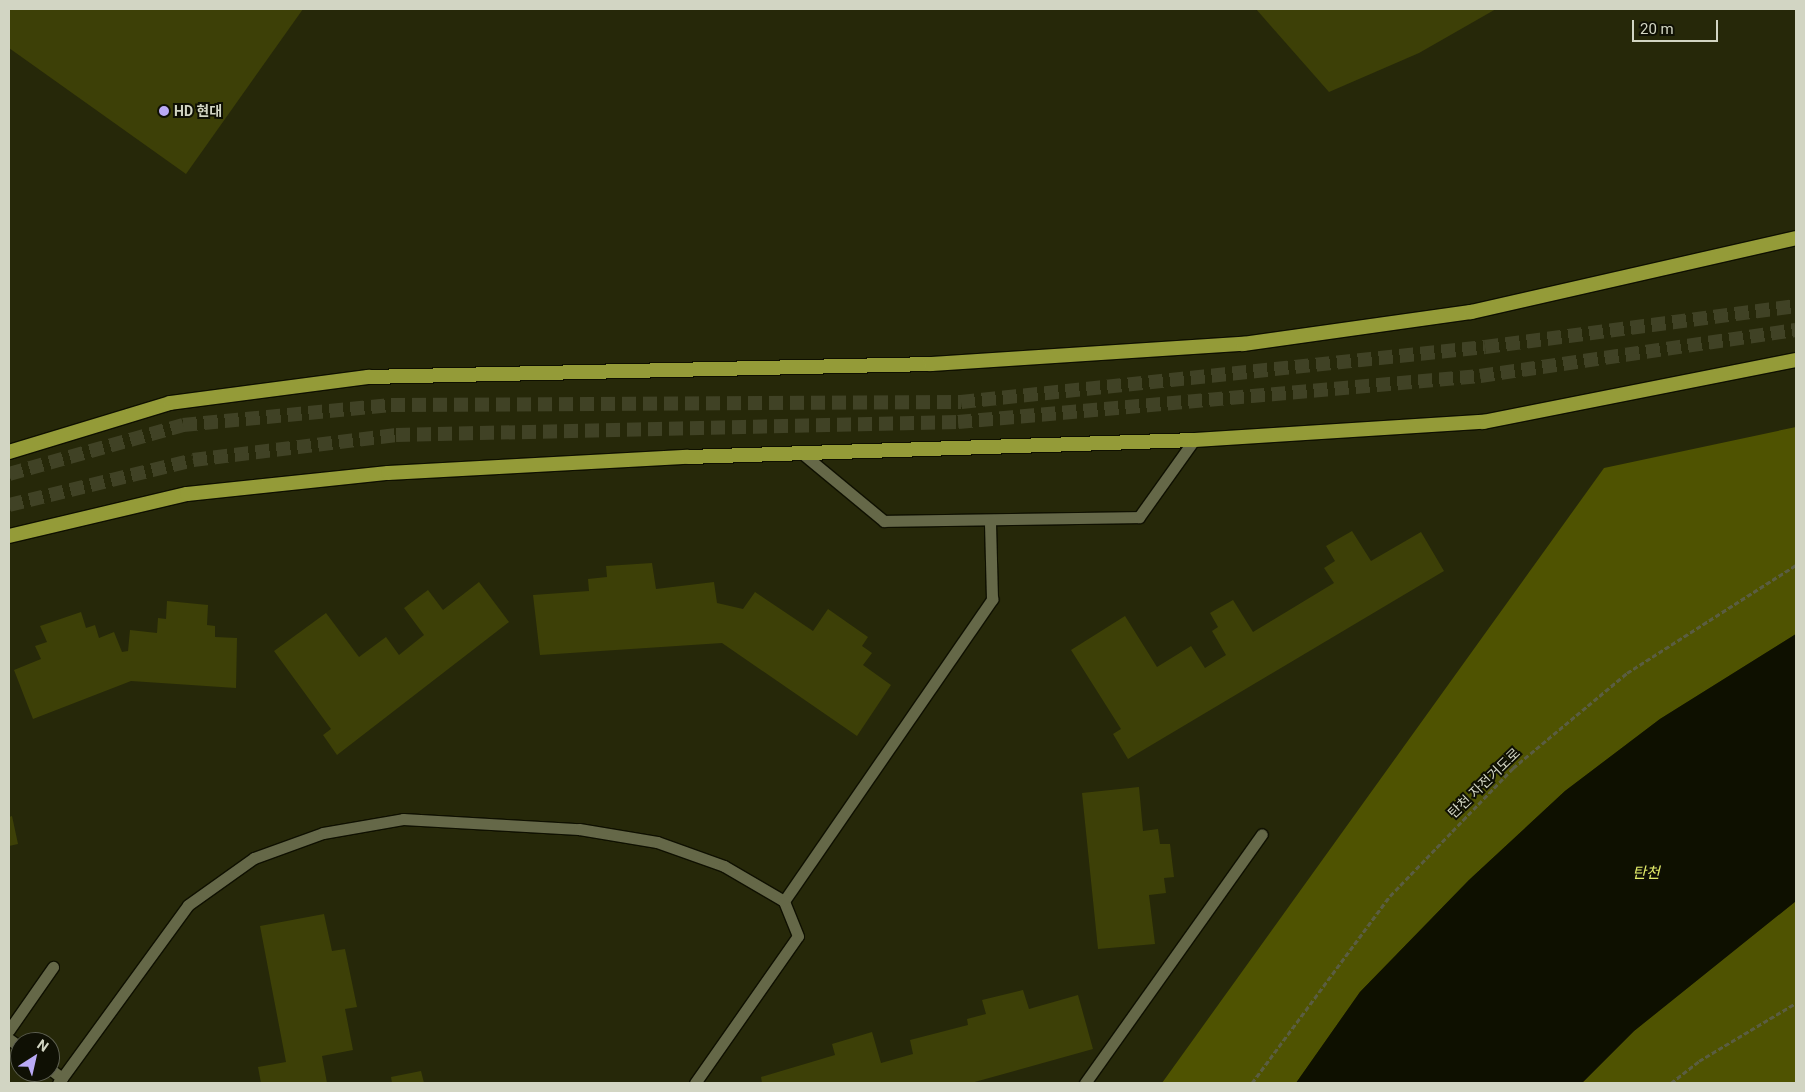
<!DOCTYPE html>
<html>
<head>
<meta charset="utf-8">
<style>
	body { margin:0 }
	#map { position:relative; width:1805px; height:1092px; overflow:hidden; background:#262809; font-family:Roboto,"Noto Sans KR",sans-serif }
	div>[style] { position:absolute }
	.green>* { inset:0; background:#4f5301 }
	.water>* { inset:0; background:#0e1000 }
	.building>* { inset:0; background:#3d4007 }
	.trunk-tunnel>* { height:14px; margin-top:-7px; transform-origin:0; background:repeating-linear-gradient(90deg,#404225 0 14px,transparent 0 21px) }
	.path>* { height:3px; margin-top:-1.5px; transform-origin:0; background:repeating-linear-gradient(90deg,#5a5d42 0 5px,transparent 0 7.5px) }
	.roads { filter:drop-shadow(1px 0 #0f1000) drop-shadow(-1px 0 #0f1000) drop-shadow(0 1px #0f1000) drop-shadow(0 -1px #0f1000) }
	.service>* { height:11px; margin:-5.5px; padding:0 5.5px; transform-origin:5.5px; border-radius:5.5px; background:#656848 }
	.trunk>* { height:14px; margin:-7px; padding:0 7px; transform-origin:7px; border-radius:7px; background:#949b38 }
	.dots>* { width:14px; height:14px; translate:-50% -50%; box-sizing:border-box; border:2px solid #0f1004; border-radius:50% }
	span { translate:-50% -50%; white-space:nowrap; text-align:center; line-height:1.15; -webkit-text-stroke:4px #0f1004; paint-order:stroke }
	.poi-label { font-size:14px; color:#d2d5c3; font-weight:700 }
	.left { translate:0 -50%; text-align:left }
	.street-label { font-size:14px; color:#d2d5c3 }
	.water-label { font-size:15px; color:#e1eb69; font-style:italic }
	.frame { position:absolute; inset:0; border:10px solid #d2d5c3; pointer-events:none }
	.north { position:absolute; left:10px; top:1032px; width:50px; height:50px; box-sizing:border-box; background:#0f1004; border:1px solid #5d5f50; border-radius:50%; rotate:35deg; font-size:14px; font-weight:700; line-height:20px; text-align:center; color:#d2d5c3 }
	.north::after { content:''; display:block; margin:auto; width:18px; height:22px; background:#baaaf6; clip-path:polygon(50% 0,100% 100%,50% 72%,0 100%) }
	.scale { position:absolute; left:1632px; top:20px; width:86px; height:22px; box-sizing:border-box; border:2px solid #d2d5c3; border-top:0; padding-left:6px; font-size:15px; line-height:18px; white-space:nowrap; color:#d2d5c3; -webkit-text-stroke:4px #0f1004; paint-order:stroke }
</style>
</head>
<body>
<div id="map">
	<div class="green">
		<div style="clip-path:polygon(1796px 427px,1796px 634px,1660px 719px,1565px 791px,1469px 880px,1360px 992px,1296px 1083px,1162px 1083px,1604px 468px)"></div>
		<div style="clip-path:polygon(1796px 901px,1796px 1083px,1582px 1083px,1634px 1031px)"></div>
	</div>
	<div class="water">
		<div style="clip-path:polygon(1796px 634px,1796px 901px,1634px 1031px,1582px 1083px,1296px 1083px,1360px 992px,1469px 880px,1565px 791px,1660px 719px)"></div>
	</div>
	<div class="building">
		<div style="clip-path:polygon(9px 9px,303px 9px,186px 174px,9px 48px)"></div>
		<div style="clip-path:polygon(1256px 9px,1496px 9px,1419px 53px,1329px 92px)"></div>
		<div style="clip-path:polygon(1352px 531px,1371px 561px,1421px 532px,1444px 571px,1128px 759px,1113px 734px,1121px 729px,1071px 650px,1125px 616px,1157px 667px,1191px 646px,1205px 668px,1226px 655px,1212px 631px,1218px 627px,1210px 613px,1233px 600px,1253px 632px,1334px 583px,1324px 568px,1335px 561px,1326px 546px)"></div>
		<div style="clip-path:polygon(652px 563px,656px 589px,714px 582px,717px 603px,743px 609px,755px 592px,813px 631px,828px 609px,868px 637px,862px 646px,872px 653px,863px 665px,891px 685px,857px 736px,722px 643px,540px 655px,533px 595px,589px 591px,588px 579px,607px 577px,606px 566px)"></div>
		<div style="clip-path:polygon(479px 582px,509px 622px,337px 755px,323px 735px,331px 729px,274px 651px,326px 613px,359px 657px,386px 637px,399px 655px,424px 635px,404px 608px,428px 590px,443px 610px)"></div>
		<div style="clip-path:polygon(167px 601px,208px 605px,207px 625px,215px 626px,215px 637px,237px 638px,236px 688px,131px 681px,33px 719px,14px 670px,41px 659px,35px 646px,47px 642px,40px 626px,81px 612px,86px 628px,95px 625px,99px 638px,114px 632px,122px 652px,128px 651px,130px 630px,157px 633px,158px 618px,166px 619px)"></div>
		<div style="clip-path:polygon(1139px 787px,1143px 831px,1158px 829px,1160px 844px,1170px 844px,1174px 877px,1164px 878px,1166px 893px,1149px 895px,1155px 944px,1098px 949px,1082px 793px)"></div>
		<div style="clip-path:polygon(12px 816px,18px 844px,9px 846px,9px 817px)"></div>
		<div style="clip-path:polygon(324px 914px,332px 951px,345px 949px,357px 1007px,345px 1009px,353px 1050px,322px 1056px,327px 1083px,261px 1083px,258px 1067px,286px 1062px,260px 926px)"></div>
		<div style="clip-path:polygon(1023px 990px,1029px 1009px,1078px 995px,1093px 1049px,971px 1083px,762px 1083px,761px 1077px,835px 1055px,832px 1044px,872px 1032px,881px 1063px,913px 1054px,910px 1040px,968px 1025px,967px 1019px,986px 1014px,982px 1000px)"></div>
		<div style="clip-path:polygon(421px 1071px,424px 1083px,392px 1083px,391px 1077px)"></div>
	</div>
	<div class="trunk-tunnel">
		<div style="left:9px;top:474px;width:181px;rotate:-15.7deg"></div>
		<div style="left:183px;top:425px;width:209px;rotate:-5.5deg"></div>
		<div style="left:391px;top:405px;width:570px;rotate:-0.3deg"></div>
		<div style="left:961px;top:402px;width:527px;rotate:-5.99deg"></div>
		<div style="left:1485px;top:347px;width:314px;rotate:-7.5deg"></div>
		<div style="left:9px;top:505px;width:189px;rotate:-13.7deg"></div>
		<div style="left:193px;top:460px;width:205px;rotate:-7deg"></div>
		<div style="left:396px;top:435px;width:562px;rotate:-1.33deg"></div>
		<div style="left:958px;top:422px;width:524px;rotate:-5.04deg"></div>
		<div style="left:1480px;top:376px;width:319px;rotate:-8.3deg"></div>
	</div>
	<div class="path">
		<div style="left:1252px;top:1083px;width:232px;rotate:-53.6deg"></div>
		<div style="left:1390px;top:896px;width:178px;rotate:-46.1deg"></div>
		<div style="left:1513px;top:768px;width:148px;rotate:-39.8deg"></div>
		<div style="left:1627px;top:673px;width:201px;rotate:-32.6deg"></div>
		<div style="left:1671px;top:1083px;width:36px;rotate:-38deg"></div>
		<div style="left:1699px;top:1061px;width:113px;rotate:-30.9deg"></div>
	</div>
	<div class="roads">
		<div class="service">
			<div style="left:803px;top:454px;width:105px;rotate:39.6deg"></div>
			<div style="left:884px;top:521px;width:255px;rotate:-0.9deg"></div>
			<div style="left:1139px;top:517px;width:95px;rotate:-54.5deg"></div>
			<div style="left:9px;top:1030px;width:77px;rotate:-55.1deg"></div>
			<div style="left:9px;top:1039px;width:14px;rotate:36deg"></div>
			<div style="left:50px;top:1069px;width:15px;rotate:37deg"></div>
			<div style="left:62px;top:1078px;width:6px;rotate:129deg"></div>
			<div style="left:62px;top:1078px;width:214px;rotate:-53.9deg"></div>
			<div style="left:188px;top:905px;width:81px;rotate:-35.5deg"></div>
			<div style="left:254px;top:858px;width:73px;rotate:-19.9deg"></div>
			<div style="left:323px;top:833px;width:81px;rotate:-9.9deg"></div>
			<div style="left:403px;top:819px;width:176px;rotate:3.3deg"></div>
			<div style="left:579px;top:829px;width:79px;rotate:9.5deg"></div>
			<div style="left:657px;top:842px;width:71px;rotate:19.7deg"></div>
			<div style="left:724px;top:866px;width:69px;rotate:30.3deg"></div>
			<div style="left:695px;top:1083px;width:179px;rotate:-55deg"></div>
			<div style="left:798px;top:936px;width:38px;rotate:-112deg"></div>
			<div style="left:784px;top:901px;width:367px;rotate:-55.4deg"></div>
			<div style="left:992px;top:599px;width:78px;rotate:-91.5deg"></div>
			<div style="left:1085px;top:1083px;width:305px;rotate:-54.6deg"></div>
		</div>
		<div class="trunk">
			<div style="left:9px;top:452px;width:168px;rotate:-16.9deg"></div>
			<div style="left:170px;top:403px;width:200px;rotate:-7.5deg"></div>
			<div style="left:368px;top:377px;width:563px;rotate:-1.32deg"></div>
			<div style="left:931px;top:364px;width:313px;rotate:-3.7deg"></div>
			<div style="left:1243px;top:344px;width:230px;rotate:-8deg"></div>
			<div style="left:1471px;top:312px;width:333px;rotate:-12.8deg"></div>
			<div style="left:9px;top:536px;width:183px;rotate:-13.3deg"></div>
			<div style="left:187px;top:494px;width:202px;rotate:-6deg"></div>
			<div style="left:388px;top:473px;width:300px;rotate:-3.1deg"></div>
			<div style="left:688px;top:457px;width:506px;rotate:-1.92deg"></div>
			<div style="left:1194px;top:440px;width:290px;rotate:-3.6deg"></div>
			<div style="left:1483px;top:422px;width:319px;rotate:-11.2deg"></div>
		</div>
	</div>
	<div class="dots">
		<div style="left:164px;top:111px;background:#baaaf6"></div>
	</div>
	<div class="poi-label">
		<span class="left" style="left:174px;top:111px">HD 현대</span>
	</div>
	<div class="street-label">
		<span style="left:1484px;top:783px;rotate:-44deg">탄천 자전거도로</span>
	</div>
	<div class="water-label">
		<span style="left:1646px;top:874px">탄천</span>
	</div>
	<div class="frame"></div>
	<div class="north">N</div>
	<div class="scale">20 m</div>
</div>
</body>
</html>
